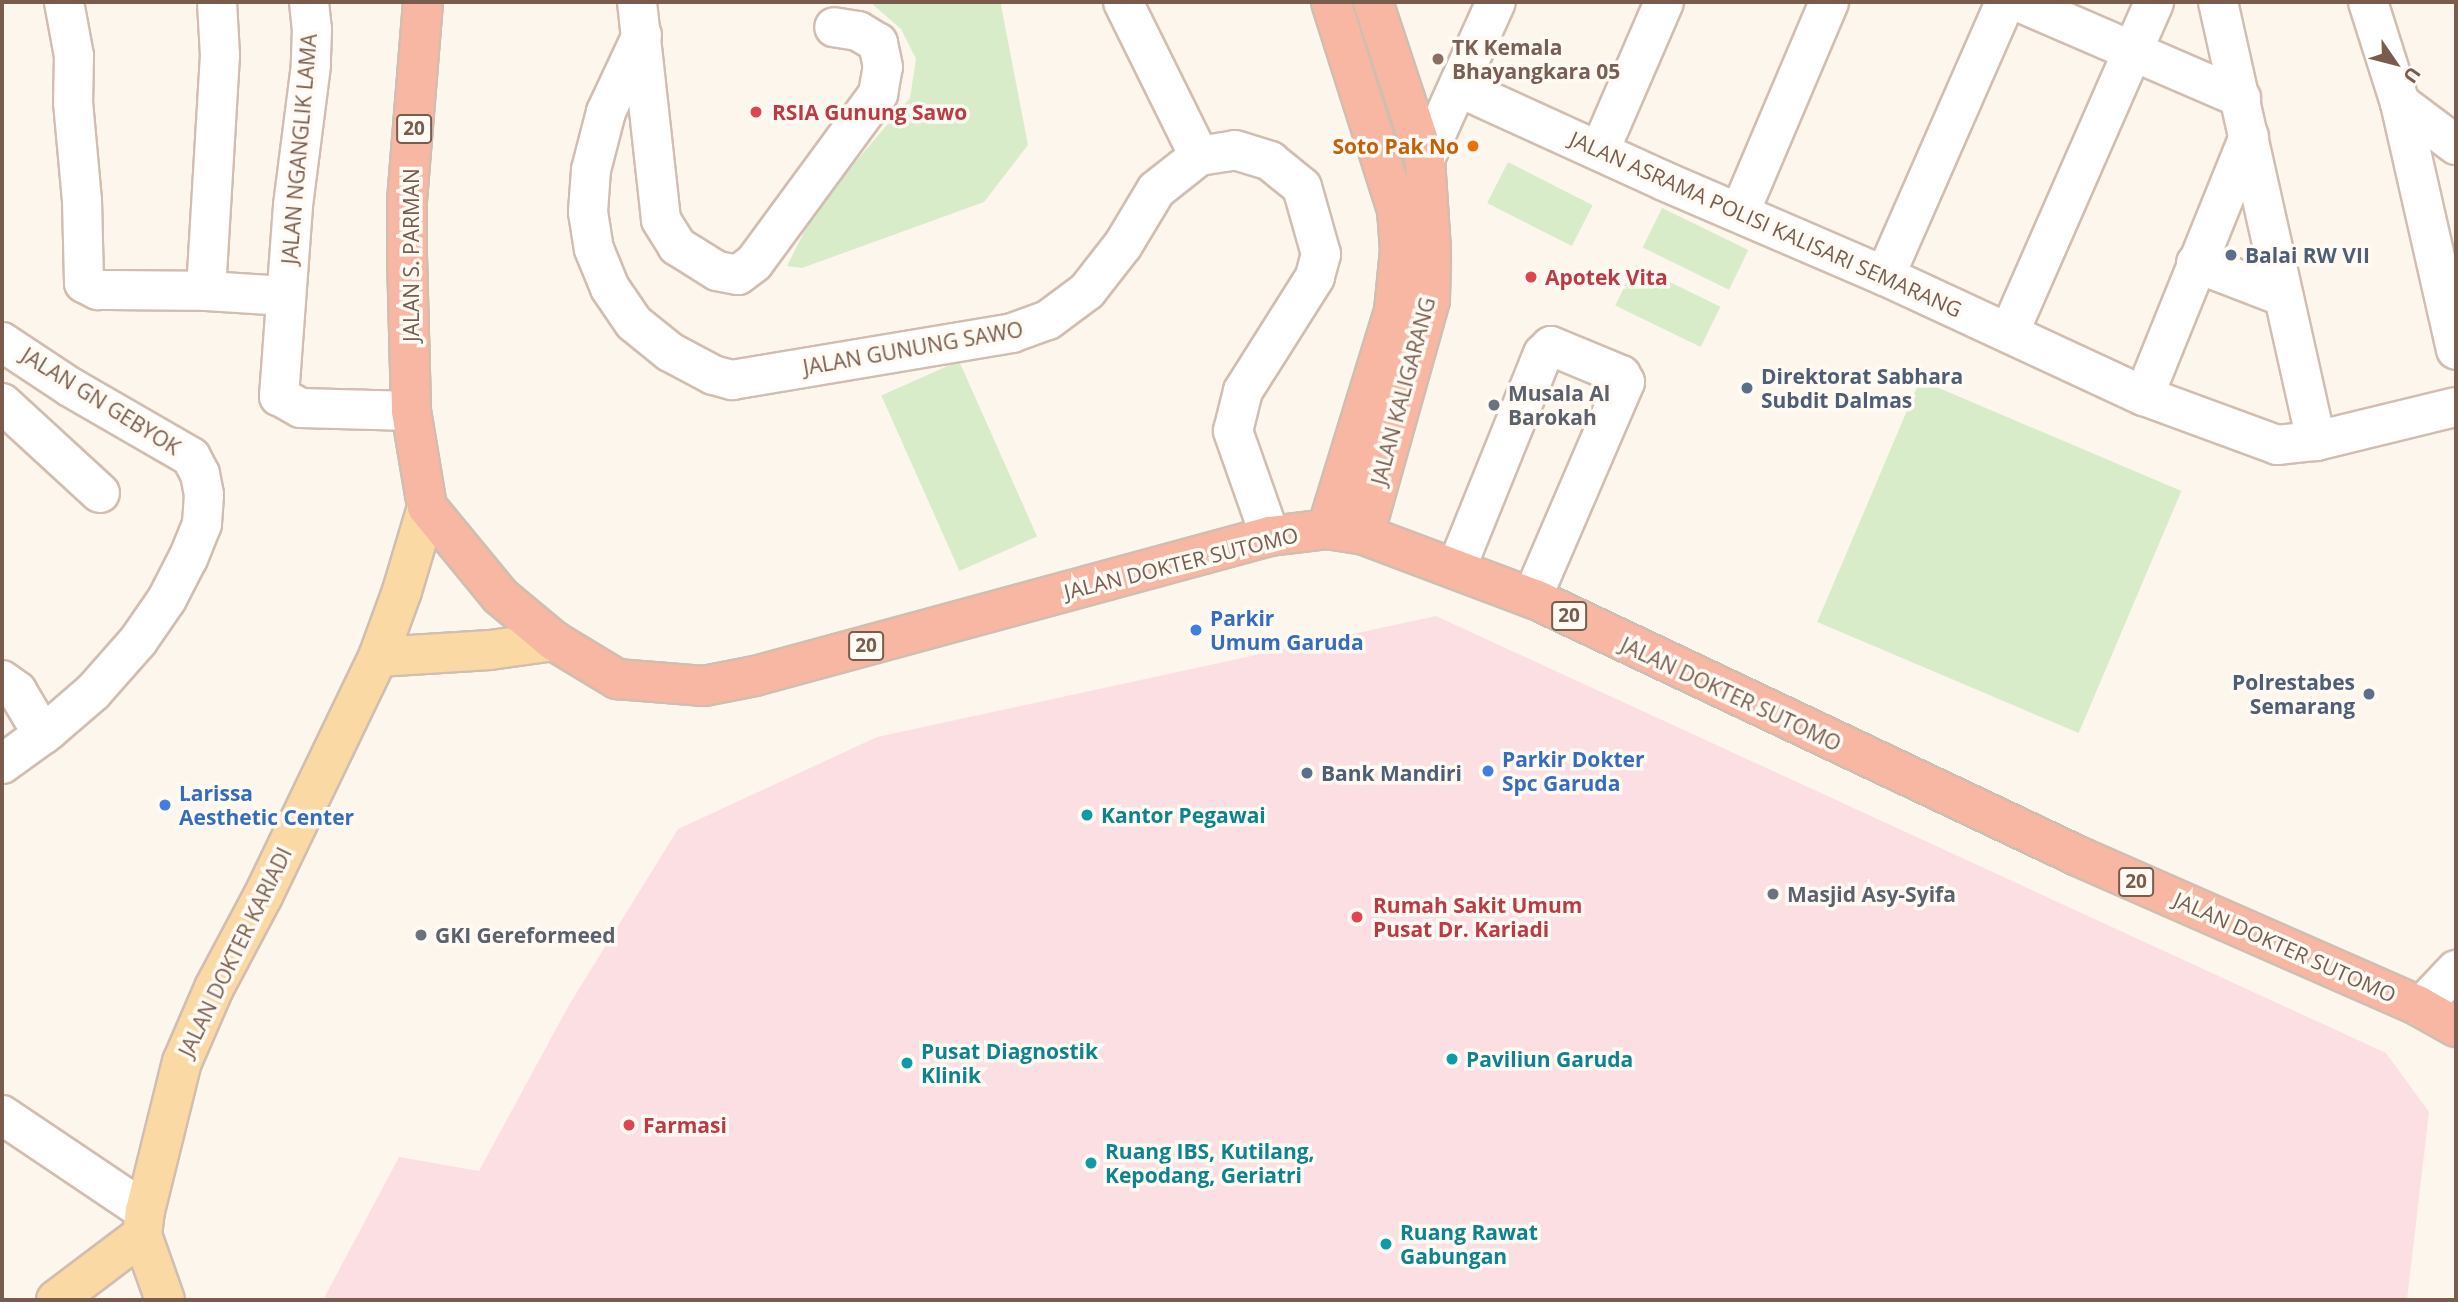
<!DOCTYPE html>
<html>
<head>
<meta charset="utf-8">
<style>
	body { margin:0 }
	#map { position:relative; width:2458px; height:1302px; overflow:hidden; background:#fdf6ec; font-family:"Open Sans",sans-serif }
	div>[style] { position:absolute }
	.medical>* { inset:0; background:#fbdfe3 }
	.green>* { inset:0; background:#d8ecc9; transform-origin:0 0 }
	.roads { filter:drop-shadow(2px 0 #d1beb0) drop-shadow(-2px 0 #d1beb0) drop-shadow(0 2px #d1beb0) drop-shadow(0 -2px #d1beb0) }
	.minor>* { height:38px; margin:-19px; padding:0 19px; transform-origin:19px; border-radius:19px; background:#fff }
	.major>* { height:38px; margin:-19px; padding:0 19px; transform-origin:19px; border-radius:19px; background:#fbd9a5 }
	.highway>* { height:38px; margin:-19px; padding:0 19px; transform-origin:19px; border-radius:19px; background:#f7b7a3 }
	.dots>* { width:19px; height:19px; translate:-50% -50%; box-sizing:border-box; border:4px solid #fffaf3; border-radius:50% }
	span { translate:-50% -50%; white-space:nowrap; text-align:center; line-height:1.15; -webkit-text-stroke:7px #fffaf3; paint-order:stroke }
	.shield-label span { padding:2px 5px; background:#fffaf3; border:2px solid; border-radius:5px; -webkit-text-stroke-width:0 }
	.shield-label { font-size:19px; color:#7a5c4d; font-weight:700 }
	.education-label { font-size:21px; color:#785e54; font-weight:700 }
	.left { translate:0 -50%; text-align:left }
	.health-label { font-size:21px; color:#be3a42; font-weight:700 }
	.food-label { font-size:21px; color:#c56008; font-weight:700 }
	.right { translate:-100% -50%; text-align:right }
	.street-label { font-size:21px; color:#7a5c4d }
	.service-label { font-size:21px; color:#4e5e75; font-weight:700 }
	.worship-label { font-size:21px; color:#5b616d; font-weight:700 }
	.shop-label { font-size:21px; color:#366cbe; font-weight:700 }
	.culture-label { font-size:21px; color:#0d838f; font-weight:700 }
	.frame { position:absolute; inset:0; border:4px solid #7a5c4d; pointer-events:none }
	.north { position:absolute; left:2360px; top:28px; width:70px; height:70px; -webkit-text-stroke:5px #fffaf3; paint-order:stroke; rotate:125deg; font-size:19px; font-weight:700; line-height:28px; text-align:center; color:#7a5c4d }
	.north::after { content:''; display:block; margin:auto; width:24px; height:32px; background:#7a5c4d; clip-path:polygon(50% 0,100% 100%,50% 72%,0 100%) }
</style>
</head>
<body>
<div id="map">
	<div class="medical">
		<div style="clip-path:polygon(1436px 616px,2386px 1053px,2429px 1112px,2407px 1300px,323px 1300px,399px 1157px,479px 1171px,569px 1005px,678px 829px,877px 737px)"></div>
	</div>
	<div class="green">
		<div style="clip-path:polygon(870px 2px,1006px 2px,1001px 5px,1028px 145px,984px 202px,802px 268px,787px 266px,816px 208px,910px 98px,916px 59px,901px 29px)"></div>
		<div style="left:1508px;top:162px;width:95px;height:46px;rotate:27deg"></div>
		<div style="left:1662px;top:208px;width:96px;height:44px;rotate:26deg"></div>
		<div style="left:1635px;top:265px;width:95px;height:45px;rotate:26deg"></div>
		<div style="left:959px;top:361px;width:192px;height:85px;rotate:66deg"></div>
		<div style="left:1920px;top:380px;width:284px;height:263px;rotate:23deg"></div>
	</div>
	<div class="roads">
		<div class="minor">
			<div style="left:64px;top:2px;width:55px;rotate:79.5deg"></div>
			<div style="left:74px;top:56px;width:46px;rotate:91.2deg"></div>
			<div style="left:73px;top:102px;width:98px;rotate:84.8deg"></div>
			<div style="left:82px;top:200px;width:83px;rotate:88.6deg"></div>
			<div style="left:84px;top:283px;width:16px;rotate:27deg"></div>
			<div style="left:98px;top:290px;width:108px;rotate:0.5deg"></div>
			<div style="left:217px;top:2px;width:53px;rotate:86.8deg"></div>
			<div style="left:220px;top:55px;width:236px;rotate:93.4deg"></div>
			<div style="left:206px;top:291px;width:80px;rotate:3.6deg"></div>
			<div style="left:309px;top:2px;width:27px;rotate:84deg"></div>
			<div style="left:312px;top:29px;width:36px;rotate:92deg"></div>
			<div style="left:311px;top:65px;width:142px;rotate:97.3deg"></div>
			<div style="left:293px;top:206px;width:191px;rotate:94.2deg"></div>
			<div style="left:279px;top:396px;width:25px;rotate:29deg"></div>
			<div style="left:301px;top:408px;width:110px;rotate:1.6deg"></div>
			<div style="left:637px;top:2px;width:219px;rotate:83.7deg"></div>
			<div style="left:661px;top:220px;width:31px;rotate:58deg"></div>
			<div style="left:677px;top:246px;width:47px;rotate:32deg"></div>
			<div style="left:717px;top:271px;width:21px;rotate:11deg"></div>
			<div style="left:738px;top:275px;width:20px;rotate:-37deg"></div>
			<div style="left:754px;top:263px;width:210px;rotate:-53.7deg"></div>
			<div style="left:878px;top:94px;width:27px;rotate:-80deg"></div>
			<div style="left:883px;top:67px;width:25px;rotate:-102deg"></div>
			<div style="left:878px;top:43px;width:23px;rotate:-149deg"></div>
			<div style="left:858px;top:31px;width:24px;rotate:-171deg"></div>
			<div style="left:1123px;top:2px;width:172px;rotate:63.7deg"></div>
			<div style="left:2019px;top:2px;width:242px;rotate:23.4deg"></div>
			<div style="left:2218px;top:2px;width:450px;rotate:77.4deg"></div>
			<div style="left:2368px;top:2px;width:106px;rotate:72.4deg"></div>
			<div style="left:2400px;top:103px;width:253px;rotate:77.2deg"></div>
			<div style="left:642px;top:35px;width:85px;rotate:115.1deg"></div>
			<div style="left:606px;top:112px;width:60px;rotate:104.5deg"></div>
			<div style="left:591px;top:170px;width:42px;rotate:94.1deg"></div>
			<div style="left:588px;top:212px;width:37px;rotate:81deg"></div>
			<div style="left:594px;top:249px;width:42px;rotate:67.7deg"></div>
			<div style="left:610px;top:288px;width:42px;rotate:55.6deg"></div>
			<div style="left:634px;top:323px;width:46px;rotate:38.9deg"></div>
			<div style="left:670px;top:352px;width:49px;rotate:28.1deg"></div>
			<div style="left:713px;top:375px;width:20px;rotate:15deg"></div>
			<div style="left:732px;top:380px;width:284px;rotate:-9.5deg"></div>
			<div style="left:1012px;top:333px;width:38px;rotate:-20deg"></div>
			<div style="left:1048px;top:320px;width:49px;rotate:-36.6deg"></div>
			<div style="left:1087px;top:291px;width:58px;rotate:-52deg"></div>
			<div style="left:1123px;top:245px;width:64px;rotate:-59deg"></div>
			<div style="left:1156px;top:190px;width:55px;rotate:-38.3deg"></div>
			<div style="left:1199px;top:156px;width:36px;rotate:-9deg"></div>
			<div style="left:1235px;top:150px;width:37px;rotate:17deg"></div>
			<div style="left:1270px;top:161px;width:41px;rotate:39.1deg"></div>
			<div style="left:1302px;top:187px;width:70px;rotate:74.2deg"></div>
			<div style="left:1321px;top:254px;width:24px;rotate:105deg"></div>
			<div style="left:1315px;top:277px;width:135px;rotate:122.3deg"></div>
			<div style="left:1243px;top:391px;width:41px;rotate:104deg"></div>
			<div style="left:1233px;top:431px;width:111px;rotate:70.6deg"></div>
			<div style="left:1458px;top:87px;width:226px;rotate:24.5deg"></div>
			<div style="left:1664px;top:181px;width:241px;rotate:23.3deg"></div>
			<div style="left:1885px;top:276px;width:285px;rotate:24.9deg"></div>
			<div style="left:2144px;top:396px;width:142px;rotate:20.2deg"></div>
			<div style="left:2277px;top:445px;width:39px;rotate:-6deg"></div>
			<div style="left:2316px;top:441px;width:144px;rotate:-13.7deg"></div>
			<div style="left:2400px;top:103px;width:70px;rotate:36.9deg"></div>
			<div style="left:1600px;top:150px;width:161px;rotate:-66.6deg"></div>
			<div style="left:1425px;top:159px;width:172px;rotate:-65.7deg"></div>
			<div style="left:1740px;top:212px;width:228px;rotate:-67deg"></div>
			<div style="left:2196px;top:263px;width:94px;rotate:21.1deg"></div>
			<div style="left:1885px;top:276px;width:299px;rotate:-66.3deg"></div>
			<div style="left:2009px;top:333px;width:361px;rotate:-66.3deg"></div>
			<div style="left:2px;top:342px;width:82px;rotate:33.5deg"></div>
			<div style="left:70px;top:387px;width:140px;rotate:30deg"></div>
			<div style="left:191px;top:457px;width:19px;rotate:62deg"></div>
			<div style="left:200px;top:474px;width:21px;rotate:79deg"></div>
			<div style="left:204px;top:495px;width:29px;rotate:94deg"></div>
			<div style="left:202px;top:524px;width:37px;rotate:112deg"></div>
			<div style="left:188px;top:558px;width:46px;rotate:117.1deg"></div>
			<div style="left:167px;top:599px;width:51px;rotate:124.6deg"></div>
			<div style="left:138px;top:641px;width:68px;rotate:131.4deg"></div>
			<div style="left:93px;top:692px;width:58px;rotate:139.2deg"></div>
			<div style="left:49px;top:730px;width:58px;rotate:144.1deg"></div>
			<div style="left:2144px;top:396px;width:280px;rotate:-68deg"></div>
			<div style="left:2px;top:403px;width:133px;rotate:42.6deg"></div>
			<div style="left:1456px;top:569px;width:232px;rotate:-68deg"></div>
			<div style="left:1543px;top:354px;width:11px;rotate:-45deg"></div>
			<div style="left:1551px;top:346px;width:76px;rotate:22.5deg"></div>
			<div style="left:1621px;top:375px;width:8px;rotate:60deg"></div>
			<div style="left:1625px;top:382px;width:235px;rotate:113.3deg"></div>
			<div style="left:2px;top:680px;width:19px;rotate:36deg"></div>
			<div style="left:17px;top:691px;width:51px;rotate:59.4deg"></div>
			<div style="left:2421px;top:1007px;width:51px;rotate:-46.6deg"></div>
			<div style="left:2px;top:1115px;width:172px;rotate:33.9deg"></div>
		</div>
		<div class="major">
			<div style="left:378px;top:657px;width:112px;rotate:-3.6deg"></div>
			<div style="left:490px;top:650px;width:65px;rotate:-8deg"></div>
			<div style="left:56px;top:1300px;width:108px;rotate:-37.1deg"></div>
			<div style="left:165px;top:1300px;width:69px;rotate:-109.5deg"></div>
			<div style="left:142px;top:1235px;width:24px;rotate:-83deg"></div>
			<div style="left:145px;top:1211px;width:154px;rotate:-76.1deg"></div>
			<div style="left:182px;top:1062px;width:81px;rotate:-66.6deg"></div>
			<div style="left:214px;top:988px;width:104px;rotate:-62deg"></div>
			<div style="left:263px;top:896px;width:265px;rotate:-64.3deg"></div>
			<div style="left:378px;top:657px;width:70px;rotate:-70deg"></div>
			<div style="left:402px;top:591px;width:88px;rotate:-73.4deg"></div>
		</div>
		<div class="highway">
			<div style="left:423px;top:2px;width:200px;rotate:94.6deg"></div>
			<div style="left:407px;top:201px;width:55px;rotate:90deg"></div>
			<div style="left:407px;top:256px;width:155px;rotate:88.5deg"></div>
			<div style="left:411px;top:411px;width:97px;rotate:80.5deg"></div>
			<div style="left:427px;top:507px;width:115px;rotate:50.6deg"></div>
			<div style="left:500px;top:596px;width:70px;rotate:39.8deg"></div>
			<div style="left:554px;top:641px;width:74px;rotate:31.1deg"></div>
			<div style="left:617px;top:679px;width:87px;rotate:4.6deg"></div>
			<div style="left:704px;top:686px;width:52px;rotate:-11.1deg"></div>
			<div style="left:755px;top:676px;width:534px;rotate:-15.21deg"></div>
			<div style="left:1270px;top:536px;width:57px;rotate:-7deg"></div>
			<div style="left:1327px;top:529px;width:37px;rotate:9deg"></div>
			<div style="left:1364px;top:535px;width:185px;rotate:20.6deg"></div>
			<div style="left:1537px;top:600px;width:601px;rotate:25.33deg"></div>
			<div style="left:2080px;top:857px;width:368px;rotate:23.7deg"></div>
			<div style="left:2417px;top:1005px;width:45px;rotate:29.4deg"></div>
			<div style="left:1327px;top:529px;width:228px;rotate:-72.9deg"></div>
			<div style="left:1394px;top:311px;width:61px;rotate:-84.4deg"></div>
			<div style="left:1400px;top:250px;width:40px;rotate:-94.3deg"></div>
			<div style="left:1397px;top:210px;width:218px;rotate:-107.6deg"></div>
			<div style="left:1364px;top:535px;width:244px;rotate:-74.3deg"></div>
			<div style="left:1430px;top:300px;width:50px;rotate:-88.9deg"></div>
			<div style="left:1431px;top:250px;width:91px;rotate:-93.8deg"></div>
			<div style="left:1425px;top:159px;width:165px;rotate:-108.3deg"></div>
		</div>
	</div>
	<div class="dots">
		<div style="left:1438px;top:59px;background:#8d6e63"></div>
		<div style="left:756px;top:112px;background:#e0444e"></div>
		<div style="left:1473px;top:146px;background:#e8710a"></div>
		<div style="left:2231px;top:255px;background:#5c6f8a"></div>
		<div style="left:1531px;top:277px;background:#e0444e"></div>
		<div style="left:1747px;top:388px;background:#5c6f8a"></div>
		<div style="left:1494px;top:405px;background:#6b7280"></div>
		<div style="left:1196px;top:630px;background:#3f7fe0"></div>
		<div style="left:2369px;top:694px;background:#5c6f8a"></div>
		<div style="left:1488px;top:771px;background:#3f7fe0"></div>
		<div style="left:1307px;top:773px;background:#5c6f8a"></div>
		<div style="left:165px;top:805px;background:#3f7fe0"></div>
		<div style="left:1087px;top:815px;background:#0f9aa8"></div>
		<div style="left:1773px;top:894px;background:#6b7280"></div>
		<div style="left:1357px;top:917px;background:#e0444e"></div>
		<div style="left:421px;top:935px;background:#6b7280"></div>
		<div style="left:1452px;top:1059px;background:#0f9aa8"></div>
		<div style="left:907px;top:1063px;background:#0f9aa8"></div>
		<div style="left:629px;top:1125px;background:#e0444e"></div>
		<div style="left:1091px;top:1163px;background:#0f9aa8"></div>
		<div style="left:1386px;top:1244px;background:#0f9aa8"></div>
	</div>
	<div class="shield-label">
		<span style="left:414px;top:129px">20</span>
		<span style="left:1569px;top:616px">20</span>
		<span style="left:866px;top:646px">20</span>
		<span style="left:2136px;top:882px">20</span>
	</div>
	<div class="education-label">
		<span class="left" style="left:1452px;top:59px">TK Kemala<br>Bhayangkara 05</span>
	</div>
	<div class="health-label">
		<span class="left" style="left:772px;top:112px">RSIA Gunung Sawo</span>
		<span class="left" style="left:1545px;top:277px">Apotek Vita</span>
		<span class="left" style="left:1373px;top:917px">Rumah Sakit Umum<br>Pusat Dr. Kariadi</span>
		<span class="left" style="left:643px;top:1125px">Farmasi</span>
	</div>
	<div class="food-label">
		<span class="right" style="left:1459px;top:146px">Soto Pak No</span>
	</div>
	<div class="street-label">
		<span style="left:299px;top:149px;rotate:-85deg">JALAN NGANGLIK LAMA</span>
		<span style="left:1766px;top:224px;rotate:24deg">JALAN ASRAMA POLISI KALISARI SEMARANG</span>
		<span style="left:411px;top:255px;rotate:-90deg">JALAN S. PARMAN</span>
		<span style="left:913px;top:348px;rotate:-10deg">JALAN GUNUNG SAWO</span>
		<span style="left:1403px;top:391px;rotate:-75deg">JALAN KALIGARANG</span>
		<span style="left:101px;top:401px;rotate:32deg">JALAN GN GEBYOK</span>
		<span style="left:1181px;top:563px;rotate:-14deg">JALAN DOKTER SUTOMO</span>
		<span style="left:1731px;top:694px;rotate:25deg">JALAN DOKTER SUTOMO</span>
		<span style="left:2285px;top:947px;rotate:24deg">JALAN DOKTER SUTOMO</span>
		<span style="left:235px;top:952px;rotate:-64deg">JALAN DOKTER KARIADI</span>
	</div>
	<div class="service-label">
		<span class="left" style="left:2245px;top:255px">Balai RW VII</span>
		<span class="left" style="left:1761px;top:388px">Direktorat Sabhara<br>Subdit Dalmas</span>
		<span class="right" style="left:2355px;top:694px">Polrestabes<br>Semarang</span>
		<span class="left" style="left:1321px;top:773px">Bank Mandiri</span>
	</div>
	<div class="worship-label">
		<span class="left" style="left:1508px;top:405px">Musala Al<br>Barokah</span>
		<span class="left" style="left:1787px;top:894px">Masjid Asy-Syifa</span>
		<span class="left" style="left:435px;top:935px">GKI Gereformeed</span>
	</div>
	<div class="shop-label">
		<span class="left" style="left:1210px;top:630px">Parkir<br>Umum Garuda</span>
		<span class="left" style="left:1502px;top:771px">Parkir Dokter<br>Spc Garuda</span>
		<span class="left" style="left:179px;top:805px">Larissa<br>Aesthetic Center</span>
	</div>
	<div class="culture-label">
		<span class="left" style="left:1101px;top:815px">Kantor Pegawai</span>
		<span class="left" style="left:921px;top:1063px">Pusat Diagnostik<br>Klinik</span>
		<span class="left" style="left:1466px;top:1059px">Paviliun Garuda</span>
		<span class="left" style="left:1105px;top:1163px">Ruang IBS, Kutilang,<br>Kepodang, Geriatri</span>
		<span class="left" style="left:1400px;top:1244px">Ruang Rawat<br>Gabungan</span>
	</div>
	<div class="frame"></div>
	<div class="north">U</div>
</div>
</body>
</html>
